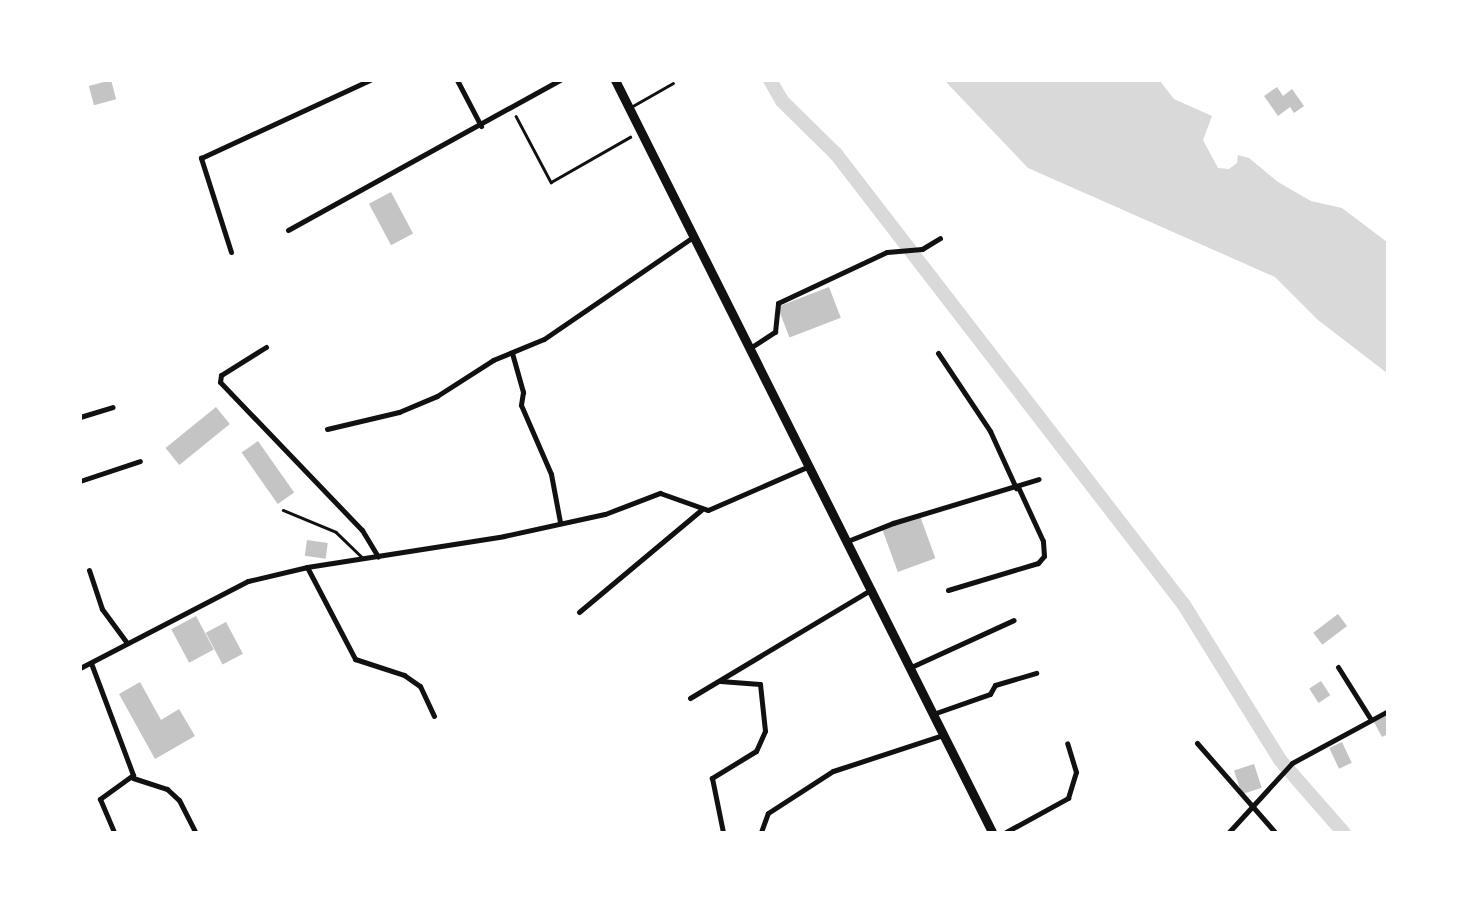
<!DOCTYPE html>
<html>
<head>
<meta charset="utf-8">
<style>
	body { margin:0 }
	#map { position:relative; width:1468px; height:913px; overflow:hidden; background:#fff; font-family:"Source Sans 3",sans-serif }
	div>[style] { position:absolute }
	.water>* { inset:0; background:#d9d9d9 }
	.canal>* { height:14px; margin:-7px; padding:0 7px; transform-origin:7px; border-radius:7px; background:#d9d9d9 }
	.building>* { inset:0; background:#c4c4c4; transform-origin:0 0 }
	.path>* { height:2.5px; margin:-1.25px; padding:0 1.25px; transform-origin:1.25px; border-radius:1.25px; background:#111 }
	.service>* { height:2.5px; margin:-1.25px; padding:0 1.25px; transform-origin:1.25px; border-radius:1.25px; background:#111 }
	.minor>* { height:5px; margin:-2.5px; padding:0 2.5px; transform-origin:2.5px; border-radius:2.5px; background:#111 }
	.primary>* { height:9px; margin:-4.5px; padding:0 4.5px; transform-origin:4.5px; border-radius:4.5px; background:#111 }
	span { translate:-50% -50%; white-space:nowrap; text-align:center; line-height:1.15; -webkit-text-stroke:7px #fff; paint-order:stroke }
	.frame { position:absolute; inset:0; border:82px solid #fff; pointer-events:none }
</style>
</head>
<body>
<div id="map">
	<div class="water">
		<div style="clip-path:polygon(945px 81px,1160px 81px,1174px 99px,1212px 116px,1203px 140px,1218px 168px,1229px 169px,1237px 163px,1238px 155px,1249px 158px,1278px 182px,1311px 201px,1342px 208px,1387px 242px,1387px 373px,1318px 320px,1275px 277px,1028px 168px)"></div>
	</div>
	<div class="canal">
		<div style="left:770px;top:80px;width:24px;rotate:60deg"></div>
		<div style="left:782px;top:101px;width:76px;rotate:44.5deg"></div>
		<div style="left:836px;top:154px;width:570px;rotate:52.35deg"></div>
		<div style="left:1184px;top:605px;width:182px;rotate:58.2deg"></div>
		<div style="left:1280px;top:760px;width:96px;rotate:48.8deg"></div>
	</div>
	<div class="building">
		<div style="left:111px;top:80px;width:20px;height:23px;rotate:75deg"></div>
		<div style="clip-path:polygon(1277px 87px,1283px 96px,1292px 89px,1304px 106px,1294px 113px,1290px 107px,1278px 116px,1264px 96px)"></div>
		<div style="left:391px;top:192px;width:47px;height:25px;rotate:62deg"></div>
		<div style="left:829px;top:287px;width:33px;height:55px;rotate:69deg"></div>
		<div style="left:216px;top:407px;width:22px;height:65px;rotate:51deg"></div>
		<div style="left:258px;top:441px;width:63px;height:20px;rotate:55deg"></div>
		<div style="left:920px;top:516px;width:45px;height:40px;rotate:70deg"></div>
		<div style="left:307px;top:540px;width:21px;height:16px;rotate:8deg"></div>
		<div style="left:1338px;top:614px;width:15px;height:31px;rotate:53deg"></div>
		<div style="left:196px;top:616px;width:38px;height:28px;rotate:62deg"></div>
		<div style="left:226px;top:622px;width:36px;height:23px;rotate:62deg"></div>
		<div style="left:1321px;top:681px;width:17px;height:14px;rotate:57deg"></div>
		<div style="clip-path:polygon(140px 682px,161px 720px,179px 709px,195px 736px,155px 759px,119px 694px)"></div>
		<div style="clip-path:polygon(1388px 715px,1388px 734px,1382px 737px,1374px 722px)"></div>
		<div style="left:1342px;top:742px;width:23px;height:14px;rotate:65deg"></div>
		<div style="left:1254px;top:764px;width:25px;height:21px;rotate:72deg"></div>
	</div>
	<div class="path">
		<div style="left:516px;top:116px;width:75px;rotate:62.1deg"></div>
		<div style="left:551px;top:182px;width:91px;rotate:-29.7deg"></div>
	</div>
	<div class="service">
		<div style="left:631px;top:107px;width:48px;rotate:-29.7deg"></div>
		<div style="left:283px;top:510px;width:57px;rotate:22.5deg"></div>
		<div style="left:336px;top:532px;width:36px;rotate:44deg"></div>
	</div>
	<div class="minor">
		<div style="left:457px;top:80px;width:52px;rotate:62.4deg"></div>
		<div style="left:288px;top:230px;width:311px;rotate:-28.9deg"></div>
		<div style="left:231px;top:252px;width:99px;rotate:-107.7deg"></div>
		<div style="left:201px;top:158px;width:186px;rotate:-24.8deg"></div>
		<div style="left:266px;top:347px;width:53px;rotate:148.1deg"></div>
		<div style="left:221px;top:375px;width:7px;rotate:98deg"></div>
		<div style="left:220px;top:382px;width:205px;rotate:46.2deg"></div>
		<div style="left:362px;top:530px;width:31px;rotate:59deg"></div>
		<div style="left:750px;top:348px;width:30px;rotate:-33deg"></div>
		<div style="left:775px;top:332px;width:29px;rotate:-84deg"></div>
		<div style="left:778px;top:303px;width:120px;rotate:-25.1deg"></div>
		<div style="left:887px;top:252px;width:35px;rotate:-5deg"></div>
		<div style="left:922px;top:249px;width:21px;rotate:-31deg"></div>
		<div style="left:512px;top:353px;width:41px;rotate:74.2deg"></div>
		<div style="left:523px;top:392px;width:13px;rotate:99deg"></div>
		<div style="left:521px;top:405px;width:75px;rotate:66.5deg"></div>
		<div style="left:551px;top:474px;width:49px;rotate:79.4deg"></div>
		<div style="left:938px;top:353px;width:94px;rotate:56.3deg"></div>
		<div style="left:990px;top:431px;width:63px;rotate:65.5deg"></div>
		<div style="left:80px;top:417px;width:34px;rotate:-17deg"></div>
		<div style="left:327px;top:429px;width:74px;rotate:-13.3deg"></div>
		<div style="left:399px;top:412px;width:41px;rotate:-22.8deg"></div>
		<div style="left:437px;top:396px;width:67px;rotate:-32.7deg"></div>
		<div style="left:493px;top:360px;width:55px;rotate:-22.4deg"></div>
		<div style="left:544px;top:339px;width:181px;rotate:-34.4deg"></div>
		<div style="left:80px;top:481px;width:63px;rotate:-18.4deg"></div>
		<div style="left:845px;top:542px;width:52px;rotate:-21.6deg"></div>
		<div style="left:893px;top:523px;width:152px;rotate:-16.8deg"></div>
		<div style="left:307px;top:567px;width:104px;rotate:62.4deg"></div>
		<div style="left:355px;top:659px;width:52px;rotate:18.1deg"></div>
		<div style="left:404px;top:675px;width:19px;rotate:35deg"></div>
		<div style="left:420px;top:686px;width:33px;rotate:65deg"></div>
		<div style="left:89px;top:570px;width:41px;rotate:71.6deg"></div>
		<div style="left:102px;top:609px;width:42px;rotate:53.7deg"></div>
		<div style="left:948px;top:590px;width:94px;rotate:-16.7deg"></div>
		<div style="left:1038px;top:563px;width:9px;rotate:-49deg"></div>
		<div style="left:1044px;top:556px;width:15px;rotate:-94deg"></div>
		<div style="left:1043px;top:541px;width:60px;rotate:-114.8deg"></div>
		<div style="left:579px;top:612px;width:159px;rotate:-39.9deg"></div>
		<div style="left:91px;top:663px;width:120px;rotate:69.4deg"></div>
		<div style="left:133px;top:775px;width:41px;rotate:144deg"></div>
		<div style="left:100px;top:799px;width:36px;rotate:67deg"></div>
		<div style="left:1338px;top:667px;width:60px;rotate:57.9deg"></div>
		<div style="left:80px;top:668px;width:189px;rotate:-27.4deg"></div>
		<div style="left:248px;top:581px;width:61px;rotate:-13.3deg"></div>
		<div style="left:307px;top:567px;width:199px;rotate:-8.9deg"></div>
		<div style="left:504px;top:536px;width:103px;rotate:-12.3deg"></div>
		<div style="left:605px;top:514px;width:59px;rotate:-20.9deg"></div>
		<div style="left:660px;top:493px;width:51px;rotate:19.5deg"></div>
		<div style="left:708px;top:510px;width:110px;rotate:-23.5deg"></div>
		<div style="left:909px;top:668px;width:115px;rotate:-24.6deg"></div>
		<div style="left:720px;top:681px;width:40px;rotate:4.3deg"></div>
		<div style="left:760px;top:684px;width:47px;rotate:83.9deg"></div>
		<div style="left:765px;top:731px;width:22px;rotate:114deg"></div>
		<div style="left:756px;top:751px;width:52px;rotate:148.5deg"></div>
		<div style="left:712px;top:778px;width:55px;rotate:78.5deg"></div>
		<div style="left:690px;top:698px;width:209px;rotate:-30.9deg"></div>
		<div style="left:933px;top:714px;width:60px;rotate:-19.3deg"></div>
		<div style="left:990px;top:694px;width:10px;rotate:-61deg"></div>
		<div style="left:995px;top:685px;width:43px;rotate:-16.3deg"></div>
		<div style="left:1197px;top:743px;width:118px;rotate:48.8deg"></div>
		<div style="left:133px;top:778px;width:36px;rotate:18deg"></div>
		<div style="left:167px;top:789px;width:16px;rotate:43deg"></div>
		<div style="left:179px;top:800px;width:36px;rotate:63deg"></div>
		<div style="left:761px;top:832px;width:20px;rotate:-70deg"></div>
		<div style="left:768px;top:813px;width:77px;rotate:-32.9deg"></div>
		<div style="left:833px;top:771px;width:116px;rotate:-18.1deg"></div>
		<div style="left:1006px;top:832px;width:71px;rotate:-28.7deg"></div>
		<div style="left:1068px;top:798px;width:27px;rotate:-73deg"></div>
		<div style="left:1076px;top:772px;width:30px;rotate:-107deg"></div>
		<div style="left:1229px;top:832px;width:93px;rotate:-47.6deg"></div>
		<div style="left:1292px;top:763px;width:109px;rotate:-28.4deg"></div>
	</div>
	<div class="primary">
		<div style="left:615px;top:80px;width:841px;rotate:63.37deg"></div>
	</div>
	<div class="frame"></div>
</div>
</body>
</html>
